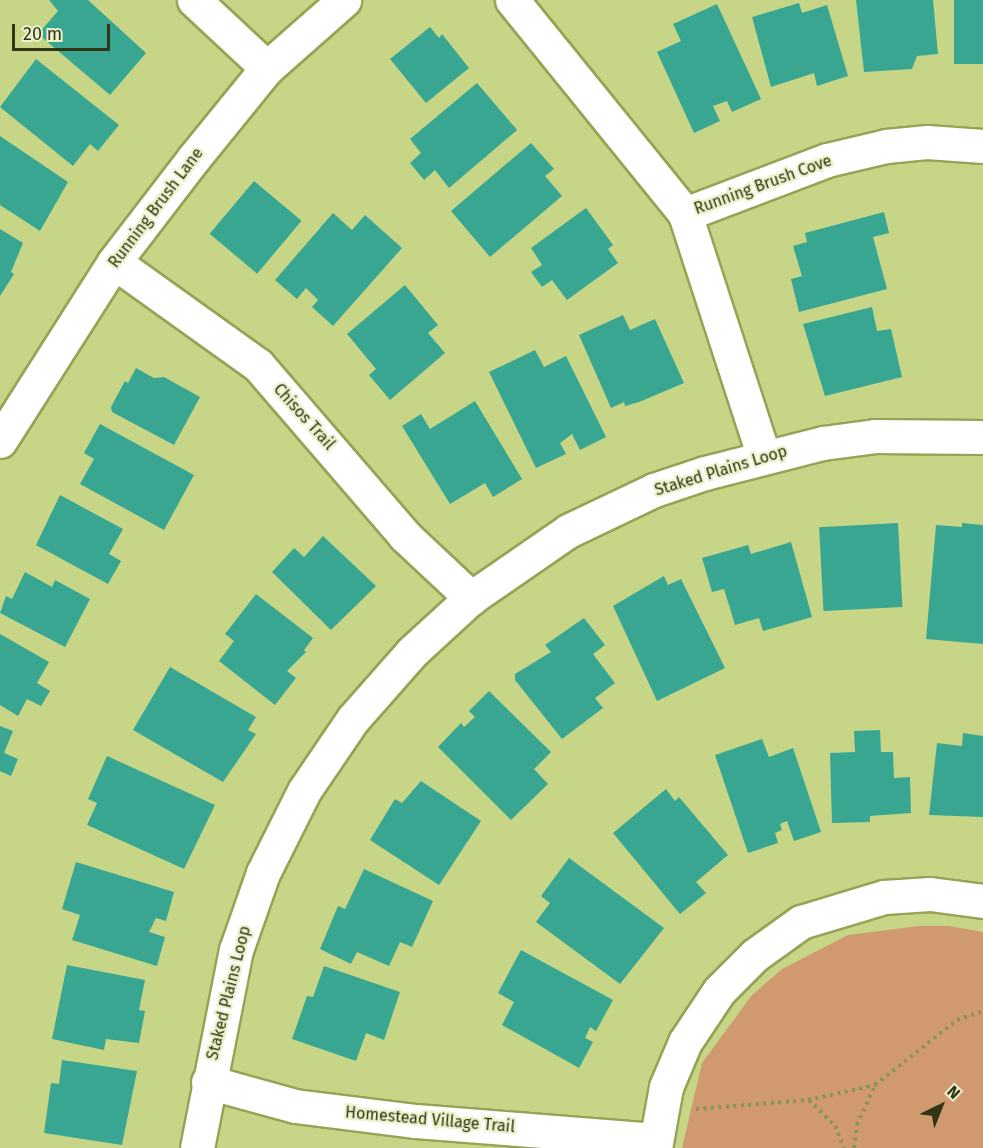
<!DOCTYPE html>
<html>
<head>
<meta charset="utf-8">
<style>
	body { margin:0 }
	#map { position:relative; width:983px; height:1148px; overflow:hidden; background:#c7d686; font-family:"Fira Sans",sans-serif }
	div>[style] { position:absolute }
	.green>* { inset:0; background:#d1996f }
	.building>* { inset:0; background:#39a691; transform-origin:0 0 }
	.path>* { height:4px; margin-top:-2px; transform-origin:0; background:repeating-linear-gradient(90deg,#899558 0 3px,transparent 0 7.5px) }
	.roads { filter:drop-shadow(2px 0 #96a355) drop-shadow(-2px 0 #96a355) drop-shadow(0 2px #96a355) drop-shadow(0 -2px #96a355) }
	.minor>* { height:33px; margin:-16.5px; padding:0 16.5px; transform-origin:16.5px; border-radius:16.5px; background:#fff }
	span { translate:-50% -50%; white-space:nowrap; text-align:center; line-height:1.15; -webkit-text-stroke:4.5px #eaf2cb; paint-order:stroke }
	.street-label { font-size:16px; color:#303615 }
	.north { position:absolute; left:911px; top:1076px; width:60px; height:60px; -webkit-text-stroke:4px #eaf2cb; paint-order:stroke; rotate:43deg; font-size:16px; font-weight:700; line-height:24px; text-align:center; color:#303615 }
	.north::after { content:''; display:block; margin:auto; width:21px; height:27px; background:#303615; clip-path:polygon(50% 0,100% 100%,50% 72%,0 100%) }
	.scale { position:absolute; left:12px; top:24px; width:98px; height:27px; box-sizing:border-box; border:3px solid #303615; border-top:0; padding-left:8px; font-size:18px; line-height:21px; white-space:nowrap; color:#303615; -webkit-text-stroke:4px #eaf2cb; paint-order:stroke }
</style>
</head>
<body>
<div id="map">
	<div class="green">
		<div style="clip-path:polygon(919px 926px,949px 926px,983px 932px,983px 1148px,682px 1148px,702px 1063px,752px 995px,782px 969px,848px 935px)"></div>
	</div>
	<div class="building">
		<div style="clip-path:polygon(49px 0,88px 0,146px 53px,110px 95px,38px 34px,58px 11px)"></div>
		<div style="clip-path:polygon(856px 0,933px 0,938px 54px,917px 56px,912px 69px,864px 72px)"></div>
		<div style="left:954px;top:0;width:29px;height:64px"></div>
		<div style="clip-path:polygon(799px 3px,802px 13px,827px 5px,848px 76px,817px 86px,814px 73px,771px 87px,752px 17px)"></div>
		<div style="clip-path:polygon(717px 4px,761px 99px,732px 112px,727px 101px,713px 106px,720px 121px,694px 133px,657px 52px,681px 41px,673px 24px)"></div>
		<div style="clip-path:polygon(430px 27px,439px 38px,442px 34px,469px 68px,426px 103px,390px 59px)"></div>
		<div style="clip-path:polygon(36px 59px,119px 125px,98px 151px,90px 144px,73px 166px,0 107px)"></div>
		<div style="clip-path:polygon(477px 83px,517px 130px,449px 188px,435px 170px,424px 180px,410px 163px,421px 153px,410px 139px)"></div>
		<div style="clip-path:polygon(0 136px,68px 182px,40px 231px,0 205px)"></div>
		<div style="clip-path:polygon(531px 143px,554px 169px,545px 176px,562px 196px,490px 257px,451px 211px)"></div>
		<div style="left:254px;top:181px;width:62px;height:69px;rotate:40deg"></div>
		<div style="clip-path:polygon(586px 208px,613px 245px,608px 249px,618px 263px,567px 300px,552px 280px,542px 287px,531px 272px,542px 265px,531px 248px)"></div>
		<div style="clip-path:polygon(884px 212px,889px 233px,873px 237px,887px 289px,799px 312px,791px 279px,802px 276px,793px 246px,807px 242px,805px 233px)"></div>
		<div style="clip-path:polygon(333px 213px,352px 230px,365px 215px,402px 248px,333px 326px,312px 307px,318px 300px,306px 288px,297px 299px,275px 280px)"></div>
		<div style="clip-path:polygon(0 229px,23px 243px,11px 272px,14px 274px,0 296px)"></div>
		<div style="clip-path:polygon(405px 285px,438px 325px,428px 333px,445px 353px,390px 400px,369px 375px,376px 369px,347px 334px)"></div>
		<div style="clip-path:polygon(872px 307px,877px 331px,891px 329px,902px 377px,825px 396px,803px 324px)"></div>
		<div style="clip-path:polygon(623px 315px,630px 330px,655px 319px,684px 383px,639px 402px,625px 406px,624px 402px,611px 408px,579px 335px)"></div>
		<div style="clip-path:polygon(535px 350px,544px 367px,566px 356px,606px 437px,580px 450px,572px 434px,560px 443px,566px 454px,536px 468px,489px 372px)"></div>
		<div style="clip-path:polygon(136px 368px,154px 378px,164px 377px,200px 397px,174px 445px,112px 412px,111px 407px,125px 381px,128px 383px)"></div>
		<div style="clip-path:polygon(475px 401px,522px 479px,493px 497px,485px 483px,450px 504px,402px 426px,421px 414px,430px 429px)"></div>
		<div style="clip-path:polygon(100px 424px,194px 475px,164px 530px,80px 484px,94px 459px,84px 453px)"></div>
		<div style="clip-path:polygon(60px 495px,123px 529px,109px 554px,121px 561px,108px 584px,36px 545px)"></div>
		<div style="left:898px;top:523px;width:84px;height:79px;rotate:87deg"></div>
		<div style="clip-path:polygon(962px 523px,983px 525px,983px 644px,926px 639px,936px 525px,962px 527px)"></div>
		<div style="clip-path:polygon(323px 536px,376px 586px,331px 630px,272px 572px,294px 548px,304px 557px)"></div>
		<div style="clip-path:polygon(791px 542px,812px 617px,763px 631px,759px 618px,735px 625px,724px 589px,712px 592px,702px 558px,748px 545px,751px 554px)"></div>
		<div style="clip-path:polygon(25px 572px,52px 587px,55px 580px,90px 599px,65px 647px,0 613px,6px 596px,12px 599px)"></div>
		<div style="clip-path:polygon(664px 576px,668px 585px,681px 579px,725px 668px,657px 701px,613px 606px)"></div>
		<div style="clip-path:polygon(256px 594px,313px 638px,304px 650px,306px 652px,287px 671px,296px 678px,275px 705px,219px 661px,234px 641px,225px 634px)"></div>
		<div style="clip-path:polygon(584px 618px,605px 645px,593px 654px,615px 683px,595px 698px,603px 708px,562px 739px,515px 680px,515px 674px,551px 652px,545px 645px)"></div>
		<div style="clip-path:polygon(0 634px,49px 662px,37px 683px,50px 691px,41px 706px,27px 699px,18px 716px,0 705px)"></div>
		<div style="clip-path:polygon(170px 667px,256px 717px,248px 730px,256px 734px,223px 782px,133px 730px)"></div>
		<div style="clip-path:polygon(489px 691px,551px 752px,534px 769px,548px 784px,511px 820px,438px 747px,461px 723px,464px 727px,475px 717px,469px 711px)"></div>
		<div style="clip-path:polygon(0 726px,13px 731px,4px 753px,18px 759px,11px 776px,0 771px)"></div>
		<div style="clip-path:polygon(880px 730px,881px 752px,893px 752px,894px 778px,910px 777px,911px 813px,870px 816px,870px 822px,832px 823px,830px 753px,855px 752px,854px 731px)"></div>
		<div style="clip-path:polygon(963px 733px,983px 736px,983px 817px,929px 815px,937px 743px,962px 746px)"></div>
		<div style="clip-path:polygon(762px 739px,769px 757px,793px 748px,821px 832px,794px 841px,787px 821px,780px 824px,782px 830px,775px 833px,778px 843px,748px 853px,715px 755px)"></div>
		<div style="clip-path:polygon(107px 756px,215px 805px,184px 869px,87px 825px,97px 803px,88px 799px)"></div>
		<div style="clip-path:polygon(421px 781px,481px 821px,439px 885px,370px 840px,395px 799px,402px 803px)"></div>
		<div style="clip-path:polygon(666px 789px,675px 801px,679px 797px,728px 855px,696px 882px,706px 893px,680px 914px,613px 833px)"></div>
		<div style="clip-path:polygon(569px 858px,664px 928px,620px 984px,536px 922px,550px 903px,541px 896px)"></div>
		<div style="clip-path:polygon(76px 862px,174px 892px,166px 921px,156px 918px,149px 932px,165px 937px,157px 966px,72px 940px,80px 915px,62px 909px)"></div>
		<div style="clip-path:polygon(364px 869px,433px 901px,412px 947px,400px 942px,389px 966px,357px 952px,351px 964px,320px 949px,338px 906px,345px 909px)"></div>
		<div style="clip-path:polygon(521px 950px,613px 1000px,596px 1031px,590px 1027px,585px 1038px,593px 1042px,579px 1068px,502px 1025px,514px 1002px,498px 993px)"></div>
		<div style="clip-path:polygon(67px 965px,145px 980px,139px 1010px,145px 1011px,139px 1043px,106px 1039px,104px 1050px,52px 1039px)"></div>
		<div style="clip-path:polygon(324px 966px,400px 992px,384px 1040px,366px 1033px,356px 1061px,292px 1039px,307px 996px,313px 997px)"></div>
		<div style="clip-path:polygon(62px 1060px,137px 1071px,122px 1145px,44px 1133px,51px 1083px,59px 1084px)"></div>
	</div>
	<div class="path">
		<div style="left:809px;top:1100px;width:37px;rotate:45deg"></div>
		<div style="left:835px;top:1126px;width:24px;rotate:68deg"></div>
		<div style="left:696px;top:1109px;width:112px;rotate:-4.6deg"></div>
		<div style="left:808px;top:1100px;width:69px;rotate:-12.6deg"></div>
		<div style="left:854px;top:1148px;width:23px;rotate:-83deg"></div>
		<div style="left:857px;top:1125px;width:44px;rotate:-65.8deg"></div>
		<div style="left:875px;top:1085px;width:105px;rotate:-38.4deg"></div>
		<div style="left:957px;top:1020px;width:28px;rotate:-19deg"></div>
	</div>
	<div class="roads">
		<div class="minor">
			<div style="left:194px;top:0;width:100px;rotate:43deg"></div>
			<div style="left:512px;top:0;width:275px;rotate:51deg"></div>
			<div style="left:685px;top:214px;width:256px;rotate:72deg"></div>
			<div style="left:685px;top:214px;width:152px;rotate:-20.8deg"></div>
			<div style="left:827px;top:160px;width:61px;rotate:-13.3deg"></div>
			<div style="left:886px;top:146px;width:41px;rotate:-5.6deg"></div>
			<div style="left:927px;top:142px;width:56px;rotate:4.1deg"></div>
			<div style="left:114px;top:262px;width:177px;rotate:35.6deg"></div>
			<div style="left:258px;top:365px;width:225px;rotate:49.3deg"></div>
			<div style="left:405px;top:536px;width:91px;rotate:43.2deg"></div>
			<div style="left:0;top:441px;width:212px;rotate:-57.5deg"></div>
			<div style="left:114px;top:262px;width:130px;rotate:-52.5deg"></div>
			<div style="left:193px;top:159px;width:117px;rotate:-50.9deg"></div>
			<div style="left:267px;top:68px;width:103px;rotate:-41.4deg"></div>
			<div style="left:208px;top:1082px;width:90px;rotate:15.4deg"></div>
			<div style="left:295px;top:1106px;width:122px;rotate:7.1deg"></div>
			<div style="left:416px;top:1121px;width:240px;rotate:4.5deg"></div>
			<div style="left:197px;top:1148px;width:202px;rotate:-78.9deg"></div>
			<div style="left:236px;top:950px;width:82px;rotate:-70.7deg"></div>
			<div style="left:263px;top:873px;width:92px;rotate:-63.4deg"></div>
			<div style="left:304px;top:791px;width:87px;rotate:-55.8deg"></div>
			<div style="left:353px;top:719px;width:89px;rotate:-48.6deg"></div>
			<div style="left:412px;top:652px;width:80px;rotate:-42.5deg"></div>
			<div style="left:471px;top:598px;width:118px;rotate:-34.6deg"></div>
			<div style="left:568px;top:531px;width:95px;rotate:-25.5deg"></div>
			<div style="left:654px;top:490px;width:54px;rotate:-18.4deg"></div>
			<div style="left:705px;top:473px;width:122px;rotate:-14.3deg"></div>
			<div style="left:823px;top:443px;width:52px;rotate:-7.7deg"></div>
			<div style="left:875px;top:436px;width:108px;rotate:0.5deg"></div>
			<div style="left:655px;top:1148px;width:62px;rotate:-79.8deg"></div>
			<div style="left:666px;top:1087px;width:49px;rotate:-67.1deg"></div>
			<div style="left:685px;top:1042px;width:61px;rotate:-56.3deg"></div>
			<div style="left:719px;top:991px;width:51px;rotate:-45deg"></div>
			<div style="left:755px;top:955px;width:57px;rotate:-35.7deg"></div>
			<div style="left:801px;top:922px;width:87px;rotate:-16.8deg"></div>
			<div style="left:884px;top:897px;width:46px;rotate:-3.7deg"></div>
			<div style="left:930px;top:894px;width:53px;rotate:7.5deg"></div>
		</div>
	</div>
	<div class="street-label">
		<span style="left:763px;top:185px;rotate:-20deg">Running Brush Cove</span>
		<span style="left:156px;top:208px;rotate:-53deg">Running Brush Lane</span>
		<span style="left:304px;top:417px;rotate:48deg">Chisos Trail</span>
		<span style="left:721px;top:471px;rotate:-17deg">Staked Plains Loop</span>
		<span style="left:229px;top:993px;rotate:-76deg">Staked Plains Loop</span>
		<span style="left:430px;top:1120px;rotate:5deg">Homestead Village Trail</span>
	</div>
	<div class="north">N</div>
	<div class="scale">20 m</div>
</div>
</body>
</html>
